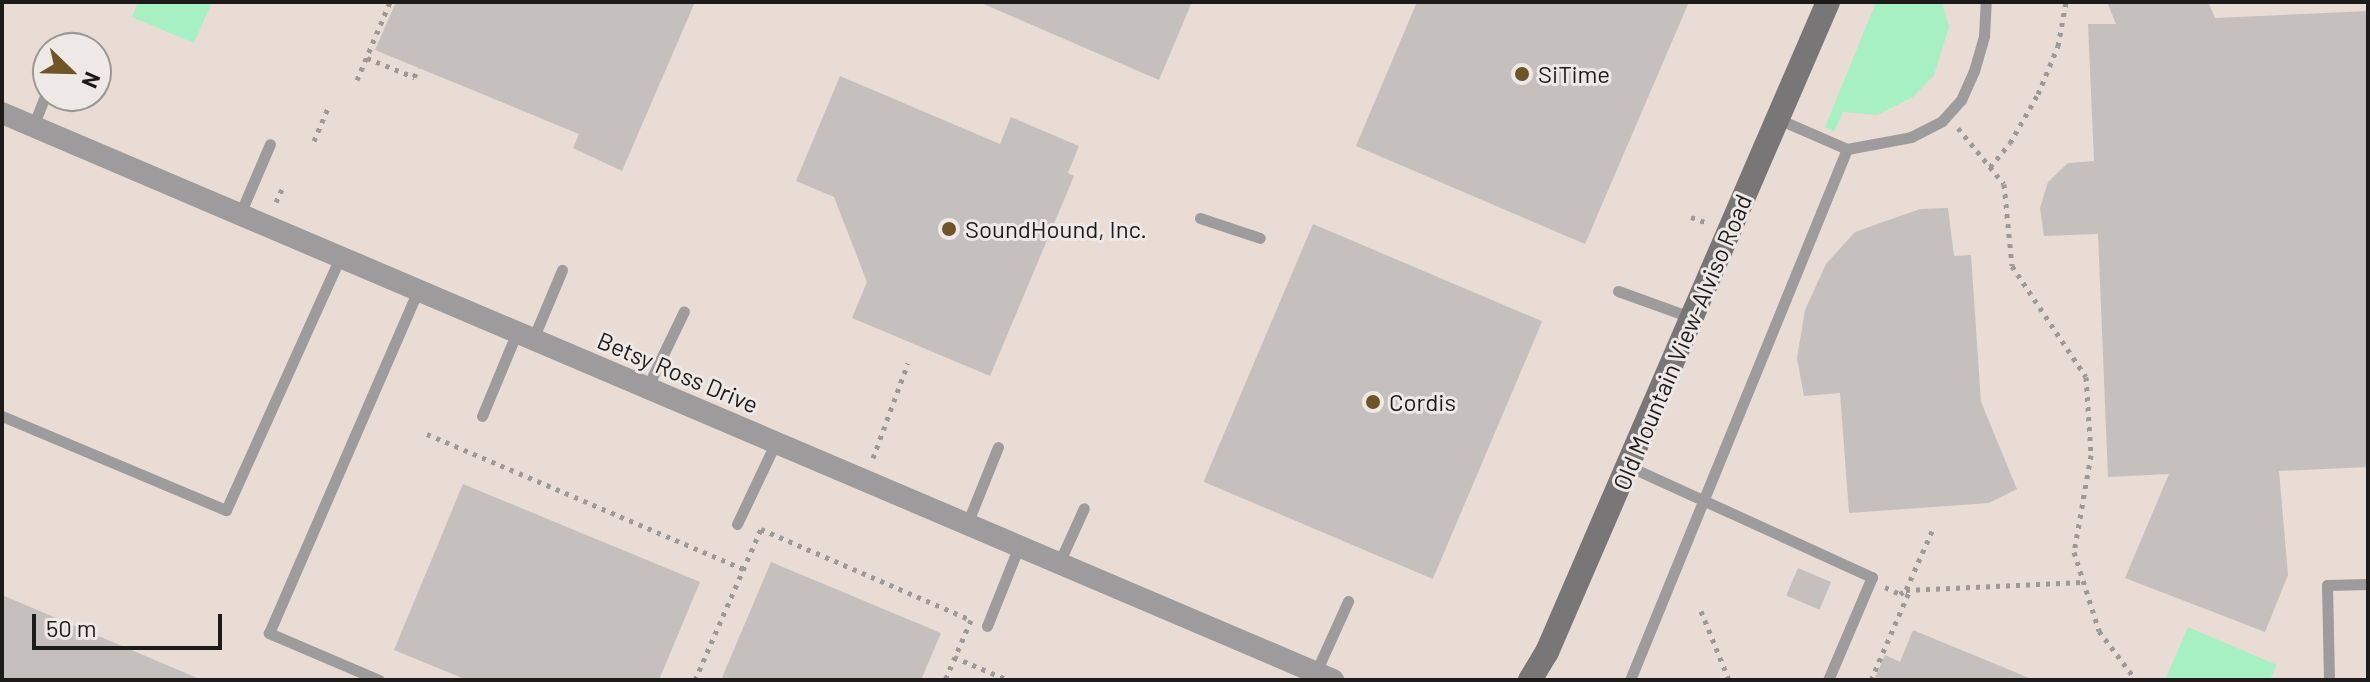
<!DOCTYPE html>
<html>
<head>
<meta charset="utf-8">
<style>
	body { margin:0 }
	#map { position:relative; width:2370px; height:682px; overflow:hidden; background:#eee9e6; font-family:Barlow,sans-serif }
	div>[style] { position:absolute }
	.built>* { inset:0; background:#e8dcd5 }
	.green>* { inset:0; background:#a7f0c3 }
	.building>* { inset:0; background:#c5c0be; transform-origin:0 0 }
	.path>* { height:5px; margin-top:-2.5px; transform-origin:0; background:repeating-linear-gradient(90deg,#9c9996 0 4px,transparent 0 10px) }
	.lane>* { height:11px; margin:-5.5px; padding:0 5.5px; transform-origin:5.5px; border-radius:5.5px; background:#9d9b9c }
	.street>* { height:22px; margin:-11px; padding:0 11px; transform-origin:11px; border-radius:11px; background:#9d9b9c }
	.secondary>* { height:24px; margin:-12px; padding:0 12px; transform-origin:12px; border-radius:12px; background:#797677 }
	.dots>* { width:22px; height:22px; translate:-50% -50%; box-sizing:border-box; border:4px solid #eee9e6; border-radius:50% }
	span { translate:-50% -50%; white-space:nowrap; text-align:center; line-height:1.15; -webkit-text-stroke:6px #eee9e6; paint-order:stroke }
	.poi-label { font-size:24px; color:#1d1b1a }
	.left { translate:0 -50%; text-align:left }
	.street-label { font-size:24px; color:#1d1b1a }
	.frame { position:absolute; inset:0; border:4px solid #1d1b1a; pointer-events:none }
	.north { position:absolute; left:32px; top:32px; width:80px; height:80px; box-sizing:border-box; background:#eee9e6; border:2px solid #9a9794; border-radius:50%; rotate:113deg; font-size:22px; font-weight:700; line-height:32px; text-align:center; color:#1d1b1a }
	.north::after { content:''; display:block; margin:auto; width:28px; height:36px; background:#6e5426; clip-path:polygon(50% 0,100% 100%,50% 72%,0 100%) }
	.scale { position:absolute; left:32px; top:614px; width:190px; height:36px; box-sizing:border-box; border:4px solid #1d1b1a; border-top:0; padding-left:10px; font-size:24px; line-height:28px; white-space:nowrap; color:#1d1b1a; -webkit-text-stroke:6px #eee9e6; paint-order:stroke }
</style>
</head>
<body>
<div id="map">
	<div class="built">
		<div style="clip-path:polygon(evenodd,2px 2px,2368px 2px,2368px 680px,2px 680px,2px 2px,48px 48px,96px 48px,96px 96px,48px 96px,48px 48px)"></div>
	</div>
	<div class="green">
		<div style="clip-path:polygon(138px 2px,212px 2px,194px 43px,132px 17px)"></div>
		<div style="clip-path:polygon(1876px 2px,1942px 2px,1949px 27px,1934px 75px,1913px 97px,1877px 115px,1843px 112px,1834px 132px,1825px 127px)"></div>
		<div style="clip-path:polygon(2188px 627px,2277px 665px,2270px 680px,2165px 680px)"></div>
	</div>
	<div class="building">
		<div style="clip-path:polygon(396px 2px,695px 2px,622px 171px,573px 148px,579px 134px,375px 50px)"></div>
		<div style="clip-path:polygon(979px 2px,1192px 2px,1159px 80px)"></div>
		<div style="clip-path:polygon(1417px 2px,1689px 2px,1585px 244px,1356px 146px)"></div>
		<div style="clip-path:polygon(2107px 2px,2208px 2px,2215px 18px,2368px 11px,2368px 467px,2279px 471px,2288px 575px,2265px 632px,2125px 578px,2169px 474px,2108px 477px,2098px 234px,2044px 236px,2040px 208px,2048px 182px,2068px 163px,2094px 161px,2088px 24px,2116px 24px)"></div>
		<div style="clip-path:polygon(840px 76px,1000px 144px,1011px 117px,1079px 146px,1068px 173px,1074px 176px,990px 376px,852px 318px,867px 282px,834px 197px,796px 181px)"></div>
		<div style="clip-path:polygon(1948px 208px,1954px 256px,1971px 255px,1981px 402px,2017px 489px,1989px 503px,1849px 513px,1840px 393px,1804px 396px,1797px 358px,1805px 310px,1826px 264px,1855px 232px,1920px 209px)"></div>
		<div style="left:1313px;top:224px;width:249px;height:280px;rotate:23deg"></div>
		<div style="clip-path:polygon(463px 484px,700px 582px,659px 680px,467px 680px,394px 650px)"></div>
		<div style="clip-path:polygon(771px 562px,941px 633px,921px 680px,721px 680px)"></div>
		<div style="left:1798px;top:568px;width:36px;height:30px;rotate:23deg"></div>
		<div style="clip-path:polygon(2px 595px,202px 680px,2px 680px)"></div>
		<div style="clip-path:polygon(1913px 630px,2034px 680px,1874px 680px,1885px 655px,1900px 662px)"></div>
	</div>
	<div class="path">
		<div style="left:367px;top:58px;width:51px;rotate:22deg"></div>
		<div style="left:414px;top:77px;width:10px;rotate:-61deg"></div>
		<div style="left:357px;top:80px;width:85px;rotate:-67.1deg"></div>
		<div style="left:1958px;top:128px;width:72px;rotate:50.6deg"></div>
		<div style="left:2004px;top:184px;width:82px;rotate:84.4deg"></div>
		<div style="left:2012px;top:266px;width:133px;rotate:56.3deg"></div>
		<div style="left:2086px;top:377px;width:78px;rotate:86.3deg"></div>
		<div style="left:2091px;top:455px;width:98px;rotate:99.9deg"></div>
		<div style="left:2074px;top:552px;width:83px;rotate:72.4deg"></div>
		<div style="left:2099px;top:631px;width:61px;rotate:52.9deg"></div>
		<div style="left:314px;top:141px;width:38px;rotate:-67deg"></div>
		<div style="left:1990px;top:167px;width:31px;rotate:-50deg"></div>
		<div style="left:2010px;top:143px;width:56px;rotate:-60.3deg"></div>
		<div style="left:2038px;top:94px;width:52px;rotate:-67.4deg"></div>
		<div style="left:2058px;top:46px;width:45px;rotate:-79.7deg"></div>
		<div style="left:276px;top:202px;width:17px;rotate:-65deg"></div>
		<div style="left:1691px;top:217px;width:15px;rotate:20deg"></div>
		<div style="left:427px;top:434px;width:344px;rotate:23.1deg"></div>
		<div style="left:873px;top:458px;width:101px;rotate:-69.8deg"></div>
		<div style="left:1932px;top:531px;width:64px;rotate:113.8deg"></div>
		<div style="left:1906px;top:590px;width:177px;rotate:-2.6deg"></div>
		<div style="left:1885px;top:587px;width:17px;rotate:25deg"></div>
		<div style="left:1900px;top:594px;width:7px;rotate:-34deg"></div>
		<div style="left:1701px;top:611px;width:74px;rotate:67.9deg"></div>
		<div style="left:954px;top:657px;width:59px;rotate:23.1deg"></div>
		<div style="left:695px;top:680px;width:165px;rotate:-66.4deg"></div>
		<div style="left:761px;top:529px;width:229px;rotate:23.4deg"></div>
		<div style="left:971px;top:620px;width:65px;rotate:113.4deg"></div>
		<div style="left:1871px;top:680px;width:98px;rotate:-66.6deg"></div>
	</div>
	<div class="lane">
		<div style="left:33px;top:126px;width:40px;rotate:-68deg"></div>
		<div style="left:1847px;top:149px;width:65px;rotate:-10.6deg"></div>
		<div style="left:1911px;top:137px;width:35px;rotate:-27deg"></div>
		<div style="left:1942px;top:121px;width:28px;rotate:-48deg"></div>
		<div style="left:1961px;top:100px;width:32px;rotate:-66deg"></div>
		<div style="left:1974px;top:71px;width:36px;rotate:-74deg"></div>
		<div style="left:1984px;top:36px;width:34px;rotate:-87deg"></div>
		<div style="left:240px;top:214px;width:76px;rotate:-66.8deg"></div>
		<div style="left:1200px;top:218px;width:63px;rotate:18.4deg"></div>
		<div style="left:1618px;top:291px;width:80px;rotate:19.8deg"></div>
		<div style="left:533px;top:339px;width:75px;rotate:-67.2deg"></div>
		<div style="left:647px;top:388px;width:85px;rotate:-64.3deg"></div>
		<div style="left:2px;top:416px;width:243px;rotate:22.8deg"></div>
		<div style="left:226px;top:510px;width:277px;rotate:-65.7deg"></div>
		<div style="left:482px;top:416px;width:91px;rotate:-67.4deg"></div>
		<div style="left:1628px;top:466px;width:268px;rotate:24.5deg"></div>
		<div style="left:1872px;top:577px;width:112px;rotate:113.1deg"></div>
		<div style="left:737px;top:524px;width:91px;rotate:-64.6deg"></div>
		<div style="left:967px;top:524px;width:83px;rotate:-68.1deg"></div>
		<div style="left:1059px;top:563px;width:60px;rotate:-65.6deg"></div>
		<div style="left:987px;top:626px;width:86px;rotate:-68.2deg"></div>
		<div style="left:1316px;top:672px;width:78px;rotate:-65.7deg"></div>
		<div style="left:379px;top:680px;width:120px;rotate:-156.9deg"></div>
		<div style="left:269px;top:633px;width:374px;rotate:-66.5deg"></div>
		<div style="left:1630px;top:680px;width:574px;rotate:-67.77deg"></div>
		<div style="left:1847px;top:149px;width:75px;rotate:-156.5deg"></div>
		<div style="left:2329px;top:680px;width:95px;rotate:-91.2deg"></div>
		<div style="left:2327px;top:585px;width:41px;rotate:-1.4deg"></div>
	</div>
	<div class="street">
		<div style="left:2px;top:113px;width:1447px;rotate:23.07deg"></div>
	</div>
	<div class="secondary">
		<div style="left:1530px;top:680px;width:33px;rotate:-59deg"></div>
		<div style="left:1547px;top:652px;width:708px;rotate:-66.62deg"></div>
	</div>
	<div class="dots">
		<div style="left:1522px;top:74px;background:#6e5426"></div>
		<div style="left:949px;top:229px;background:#6e5426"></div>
		<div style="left:1373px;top:402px;background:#6e5426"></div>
	</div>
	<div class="poi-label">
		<span class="left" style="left:1538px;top:74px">SiTime</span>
		<span class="left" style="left:965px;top:229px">SoundHound, Inc.</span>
		<span class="left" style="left:1389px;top:402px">Cordis</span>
	</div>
	<div class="street-label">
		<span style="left:1682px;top:342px;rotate:-67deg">Old Mountain View-Alviso Road</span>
		<span style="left:678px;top:372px;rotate:23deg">Betsy Ross Drive</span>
	</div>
	<div class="frame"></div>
	<div class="north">N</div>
	<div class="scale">50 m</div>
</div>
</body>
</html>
